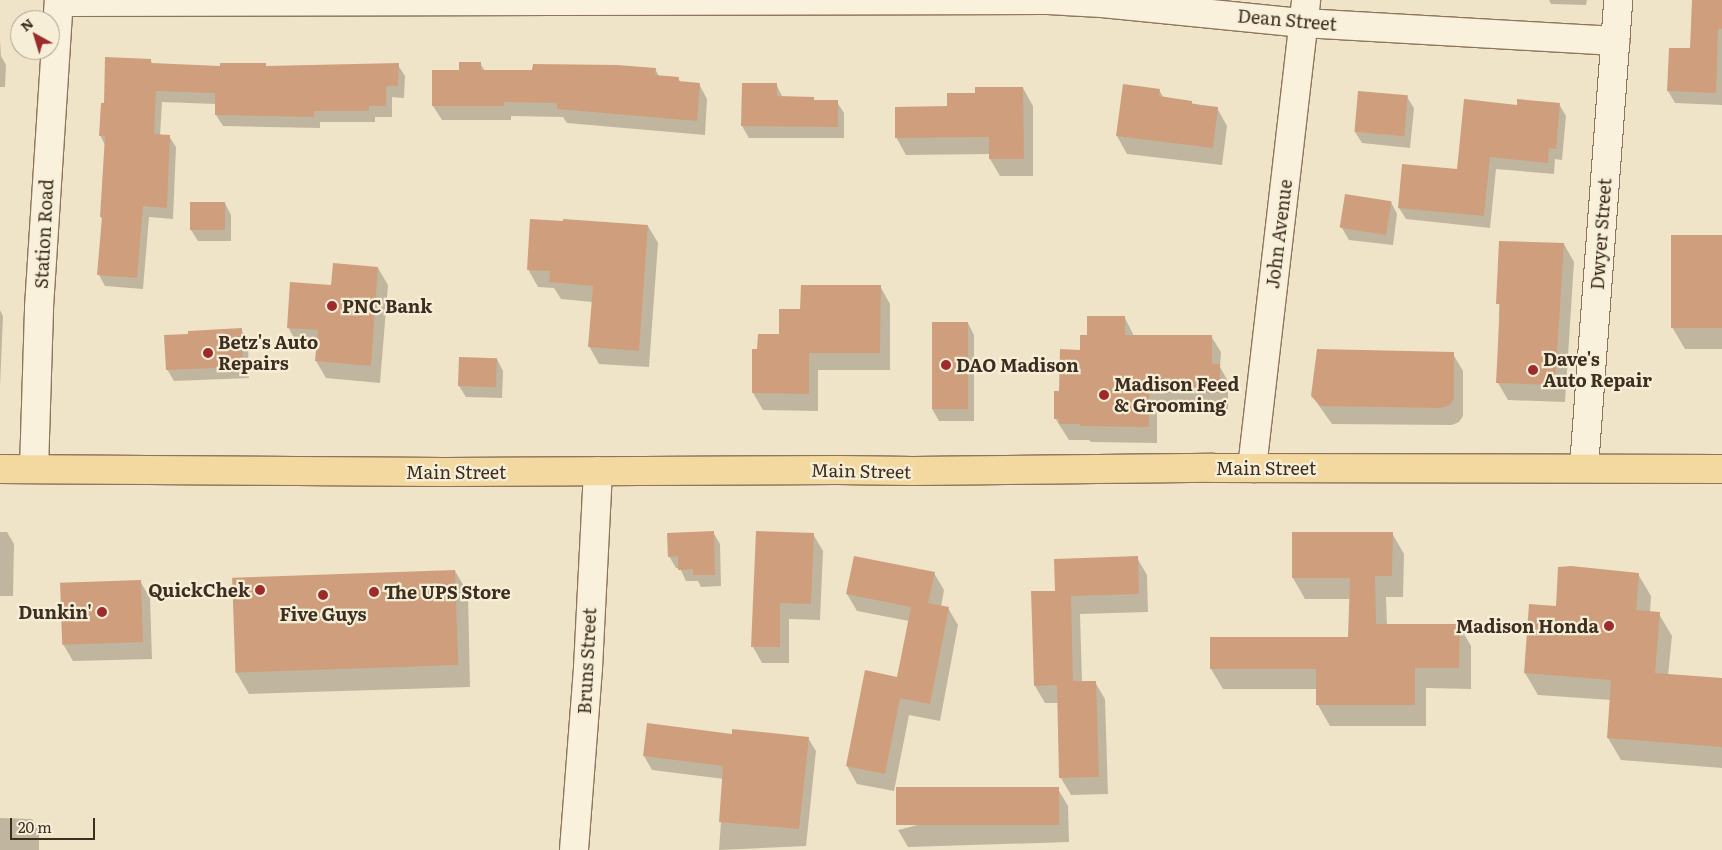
<!DOCTYPE html>
<html>
<head>
<meta charset="utf-8">
<style>
	body { margin:0 }
	#map { position:relative; width:1722px; height:850px; overflow:hidden; background:#f0e4c8; font-family:Literata,serif }
	div>[style] { position:absolute }
	.shadow>* { inset:0; background:#0003 }
	.building>* { inset:0; background:#cf9f7d; transform-origin:0 0 }
	.roads { filter:drop-shadow(1px 0 #8d765c) drop-shadow(-1px 0 #8d765c) drop-shadow(0 1px #8d765c) drop-shadow(0 -1px #8d765c) }
	.street>* { height:28px; margin:-14px; padding:0 14px; transform-origin:14px; border-radius:14px; background:#faf1dc }
	.primary>* { height:28px; margin:-14px; padding:0 14px; transform-origin:14px; border-radius:14px; background:#f3d9a0 }
	.dots>* { width:14px; height:14px; translate:-50% -50%; box-sizing:border-box; border:2px solid #f7eed8; border-radius:50% }
	span { translate:-50% -50%; white-space:nowrap; text-align:center; line-height:1.15; -webkit-text-stroke:4.5px #f7eed8; paint-order:stroke }
	.street-label { font-size:18px; color:#3d2e20 }
	.poi-label { font-size:18px; color:#3d2e20; font-weight:700 }
	.left { translate:0 -50%; text-align:left }
	.right { translate:-100% -50%; text-align:right }
	.north { position:absolute; left:10px; top:10px; width:50px; height:50px; box-sizing:border-box; background:#f7eed8; border:1px solid #ada18e; border-radius:50%; rotate:321deg; font-size:14px; font-weight:700; line-height:20px; text-align:center; color:#3d2e20 }
	.north::after { content:''; display:block; margin:auto; width:18px; height:22px; background:#9e2a2b; clip-path:polygon(50% 0,100% 100%,50% 72%,0 100%) }
	.scale { position:absolute; left:10px; top:818px; width:85px; height:22px; box-sizing:border-box; border:2px solid #3d2e20; border-top:0; padding-left:6px; font-size:15px; line-height:18px; white-space:nowrap; color:#3d2e20; -webkit-text-stroke:4px #f7eed8; paint-order:stroke }
</style>
</head>
<body>
<div id="map">
	<div class="shadow">
		<div style="clip-path:polygon(1549px 0,1587px 0,1586px 5px,1551px 4px)"></div>
		<div style="clip-path:polygon(1693px 0,1722px 0,1722px 105px,1675px 103px,1668px 91px,1692px 50px)"></div>
		<div style="clip-path:polygon(0 40px,1px 56px,6px 65px,5px 87px,0 87px,0 102px)"></div>
		<div style="clip-path:polygon(150px 60px,153px 64px,221px 67px,398px 65px,405px 76px,404px 98px,392px 97px,392px 117px,375px 117px,375px 122px,320px 122px,320px 128px,223px 126px,216px 115px,216px 104px,162px 102px,160px 136px,169px 136px,176px 147px,173px 219px,149px 217px,143px 289px,105px 286px,99px 275px,103px 221px,101px 217px,105px 145px,100px 135px,105px 105px)"></div>
		<div style="clip-path:polygon(480px 63px,485px 71px,655px 69px,659px 76px,678px 78px,681px 83px,699px 84px,707px 99px,705px 135px,567px 123px,563px 117px,511px 116px,511px 120px,442px 120px,433px 106px,460px 71px)"></div>
		<div style="clip-path:polygon(743px 84px,776px 84px,783px 98px,837px 102px,844px 113px,844px 138px,749px 138px,742px 126px)"></div>
		<div style="clip-path:polygon(1124px 86px,1159px 90px,1164px 98px,1217px 108px,1227px 126px,1222px 165px,1127px 154px,1117px 136px)"></div>
		<div style="clip-path:polygon(1023px 88px,1033px 106px,1033px 176px,1000px 176px,990px 159px,990px 154px,906px 155px,896px 137px,976px 94px)"></div>
		<div style="clip-path:polygon(1407px 97px,1414px 108px,1410px 148px,1362px 143px,1355px 132px)"></div>
		<div style="clip-path:polygon(1559px 104px,1566px 116px,1562px 160px,1555px 159px,1554px 174px,1496px 169px,1490px 228px,1406px 219px,1399px 208px,1458px 170px,1518px 106px)"></div>
		<div style="clip-path:polygon(1391px 202px,1397px 214px,1393px 245px,1349px 240px,1342px 228px)"></div>
		<div style="clip-path:polygon(225px 203px,231px 215px,231px 241px,198px 241px,191px 230px)"></div>
		<div style="clip-path:polygon(648px 226px,658px 243px,649px 367px,599px 364px,589px 346px,593px 302px,561px 299px,554px 288px,538px 287px,528px 269px)"></div>
		<div style="clip-path:polygon(1722px 236px,1722px 349px,1685px 349px,1672px 327px)"></div>
		<div style="clip-path:polygon(1500px 242px,1564px 244px,1574px 262px,1565px 402px,1508px 400px,1498px 383px)"></div>
		<div style="clip-path:polygon(378px 268px,388px 285px,380px 383px,326px 378px,316px 361px,317px 346px,298px 345px,288px 327px)"></div>
		<div style="clip-path:polygon(880px 286px,890px 304px,890px 370px,818px 370px,818px 411px,763px 410px,753px 393px,753px 351px,758px 350px,780px 335px,801px 311px)"></div>
		<div style="clip-path:polygon(0 310px,3px 316px,0 387px)"></div>
		<div style="clip-path:polygon(1125px 318px,1134px 336px,1211px 336px,1221px 352px,1220px 367px,1228px 381px,1228px 409px,1157px 408px,1157px 443px,1091px 442px,1089px 440px,1069px 440px,1055px 418px,1060px 393px,1088px 336px)"></div>
		<div style="clip-path:polygon(968px 323px,974px 335px,974px 421px,939px 421px,932px 409px)"></div>
		<div style="clip-path:polygon(241px 330px,248px 341px,249px 378px,174px 381px,167px 369px)"></div>
		<div style="clip-path:polygon(1453px 354px,1463px 371px,1463px 416px,1459px 422px,1452px 425px,1332px 424px,1312px 396px)"></div>
		<div style="clip-path:polygon(497px 359px,503px 371px,502px 398px,466px 397px,459px 386px)"></div>
		<div style="clip-path:polygon(0 532px,7px 532px,14px 544px,13px 596px,0 596px)"></div>
		<div style="clip-path:polygon(713px 532px,720px 544px,721px 586px,701px 587px,698px 581px,686px 581px,680px 568px,676px 568px,669px 556px)"></div>
		<div style="clip-path:polygon(1392px 533px,1404px 554px,1403px 597px,1386px 597px,1387px 625px,1459px 625px,1471px 646px,1471px 689px,1426px 688px,1426px 726px,1330px 726px,1318px 705px,1318px 689px,1223px 689px,1211px 669px,1349px 638px,1350px 599px,1305px 599px,1293px 578px)"></div>
		<div style="clip-path:polygon(813px 534px,823px 551px,820px 620px,789px 619px,789px 663px,762px 663px,753px 647px)"></div>
		<div style="clip-path:polygon(1137px 558px,1147px 575px,1148px 612px,1080px 614px,1082px 682px,1095px 682px,1105px 699px,1108px 794px,1071px 795px,1061px 778px,1059px 703px,1045px 703px,1035px 686px,1033px 592px,1056px 592px)"></div>
		<div style="clip-path:polygon(455px 571px,468px 593px,470px 687px,249px 694px,236px 672px)"></div>
		<div style="clip-path:polygon(934px 573px,944px 590px,941px 607px,948px 608px,958px 625px,940px 721px,909px 715px,894px 791px,857px 784px,847px 766px,898px 678px,909px 621px,857px 611px,847px 594px)"></div>
		<div style="clip-path:polygon(1638px 574px,1651px 596px,1650px 613px,1659px 614px,1672px 636px,1668px 676px,1722px 679px,1722px 768px,1621px 760px,1608px 738px,1611px 700px,1538px 695px,1525px 673px,1557px 607px)"></div>
		<div style="clip-path:polygon(140px 581px,150px 598px,152px 659px,73px 661px,63px 644px)"></div>
		<div style="clip-path:polygon(648px 725px,733px 735px,808px 738px,816px 751px,806px 846px,719px 850px,724px 779px,652px 770px,644px 756px)"></div>
		<div style="clip-path:polygon(1058px 789px,1068px 806px,1069px 842px,908px 847px,898px 830px)"></div>
		<div style="clip-path:polygon(0 818px,32px 819px,39px 830px,39px 850px,0 850px)"></div>
	</div>
	<div class="building">
		<div style="clip-path:polygon(1692px 0,1722px 0,1722px 29px,1718px 29px,1716px 93px,1667px 91px,1669px 48px,1690px 48px)"></div>
		<div style="clip-path:polygon(105px 57px,151px 59px,151px 63px,220px 66px,220px 63px,266px 63px,266px 66px,399px 63px,398px 86px,386px 86px,386px 106px,369px 106px,369px 111px,314px 111px,314px 117px,215px 115px,215px 93px,156px 91px,154px 134px,170px 135px,167px 208px,143px 206px,137px 278px,97px 275px,102px 217px,100px 217px,105px 136px,99px 136px,101px 103px,104px 103px)"></div>
		<div style="clip-path:polygon(459px 62px,481px 62px,481px 70px,532px 70px,533px 64px,617px 65px,656px 68px,655px 75px,679px 77px,678px 81px,700px 83px,697px 121px,557px 109px,557px 103px,504px 102px,504px 106px,432px 106px,432px 70px,459px 70px)"></div>
		<div style="clip-path:polygon(742px 83px,777px 83px,777px 96px,814px 97px,814px 100px,838px 100px,838px 127px,741px 126px)"></div>
		<div style="clip-path:polygon(1123px 84px,1160px 89px,1159px 96px,1192px 101px,1192px 104px,1218px 107px,1213px 148px,1116px 136px)"></div>
		<div style="clip-path:polygon(975px 87px,1023px 87px,1024px 159px,989px 159px,989px 137px,895px 138px,895px 107px,947px 106px,947px 93px,975px 93px)"></div>
		<div style="left:1358px;top:91px;width:50px;height:41px;rotate:5deg"></div>
		<div style="clip-path:polygon(1464px 99px,1517px 105px,1517px 99px,1560px 103px,1556px 149px,1549px 148px,1548px 163px,1490px 157px,1484px 216px,1398px 208px,1402px 164px,1457px 169px)"></div>
		<div style="left:1345px;top:194px;width:47px;height:34px;rotate:9deg"></div>
		<div style="left:190px;top:202px;width:35px;height:28px"></div>
		<div style="clip-path:polygon(530px 219px,563px 221px,563px 219px,648px 225px,639px 351px,588px 347px,593px 286px,549px 282px,550px 271px,527px 270px)"></div>
		<div style="left:1671px;top:235px;width:51px;height:93px"></div>
		<div style="clip-path:polygon(1499px 241px,1564px 243px,1555px 385px,1496px 383px,1500px 304px,1496px 304px)"></div>
		<div style="clip-path:polygon(333px 263px,378px 267px,371px 366px,315px 361px,318px 330px,287px 328px,290px 282px,331px 285px)"></div>
		<div style="clip-path:polygon(801px 285px,881px 285px,880px 353px,809px 353px,809px 394px,752px 393px,752px 349px,757px 349px,758px 334px,779px 334px,779px 309px,800px 309px)"></div>
		<div style="clip-path:polygon(1087px 316px,1125px 316px,1125px 335px,1212px 335px,1212px 364px,1220px 364px,1220px 393px,1149px 393px,1149px 427px,1080px 426px,1080px 424px,1059px 424px,1059px 419px,1054px 419px,1054px 391px,1059px 391px,1060px 349px,1080px 350px,1080px 335px,1087px 335px)"></div>
		<div style="left:932px;top:322px;width:36px;height:87px"></div>
		<div style="clip-path:polygon(242px 328px,243px 367px,166px 370px,164px 335px,188px 334px,188px 331px)"></div>
		<div style="clip-path:polygon(1317px 349px,1454px 352px,1454px 398px,1450px 405px,1441px 408px,1321px 406px,1311px 396px)"></div>
		<div style="left:459px;top:357px;width:38px;height:29px;rotate:2deg"></div>
		<div style="clip-path:polygon(714px 531px,715px 575px,693px 575px,693px 569px,678px 570px,678px 556px,668px 557px,667px 533px)"></div>
		<div style="clip-path:polygon(756px 531px,814px 533px,811px 604px,780px 603px,780px 647px,751px 647px)"></div>
		<div style="clip-path:polygon(1292px 532px,1393px 532px,1392px 576px,1375px 576px,1376px 624px,1460px 624px,1459px 668px,1415px 668px,1415px 705px,1316px 705px,1316px 669px,1210px 669px,1210px 637px,1348px 637px,1350px 578px,1292px 578px)"></div>
		<div style="clip-path:polygon(854px 556px,935px 572px,928px 603px,949px 607px,930px 704px,900px 698px,885px 774px,846px 766px,865px 670px,897px 677px,911px 607px,846px 594px)"></div>
		<div style="clip-path:polygon(1138px 556px,1139px 594px,1071px 596px,1073px 681px,1096px 681px,1099px 777px,1059px 778px,1057px 685px,1034px 686px,1031px 591px,1055px 591px,1054px 559px)"></div>
		<div style="clip-path:polygon(1571px 566px,1639px 573px,1636px 610px,1660px 612px,1655px 673px,1722px 678px,1722px 747px,1607px 738px,1611px 680px,1524px 673px,1529px 604px,1556px 606px,1558px 567px)"></div>
		<div style="left:455px;top:570px;width:95px;height:223px;rotate:88deg"></div>
		<div style="left:141px;top:580px;width:62px;height:81px;rotate:88deg"></div>
		<div style="clip-path:polygon(647px 723px,732px 734px,732px 729px,809px 737px,799px 829px,719px 822px,723px 766px,643px 756px)"></div>
		<div style="left:1059px;top:787px;width:38px;height:163px;rotate:90deg"></div>
	</div>
	<div class="roads">
		<div class="street">
			<div style="left:59px;top:2px;width:989px;rotate:-0.12deg"></div>
			<div style="left:1048px;top:0;width:54px;rotate:3.2deg"></div>
			<div style="left:1102px;top:3px;width:202px;rotate:5.7deg"></div>
			<div style="left:1303px;top:23px;width:313px;rotate:3.3deg"></div>
			<div style="left:1584px;top:467px;width:468px;rotate:-85.8deg"></div>
			<div style="left:1252px;top:468px;width:471px;rotate:-83.4deg"></div>
			<div style="left:34px;top:469px;width:162px;rotate:-88.2deg"></div>
			<div style="left:39px;top:307px;width:308px;rotate:-86.3deg"></div>
			<div style="left:574px;top:850px;width:183px;rotate:-85.6deg"></div>
			<div style="left:588px;top:668px;width:197px;rotate:-87.1deg"></div>
		</div>
		<div class="primary">
			<div style="left:0;top:469px;width:444px;rotate:0.4deg"></div>
			<div style="left:444px;top:472px;width:394px;rotate:-0.3deg"></div>
			<div style="left:838px;top:470px;width:75px;rotate:0.8deg"></div>
			<div style="left:913px;top:471px;width:300px;rotate:-0.6deg"></div>
			<div style="left:1213px;top:468px;width:509px;rotate:0.11deg"></div>
		</div>
	</div>
	<div class="dots">
		<div style="left:332px;top:306px;background:#9e2a2b"></div>
		<div style="left:208px;top:353px;background:#9e2a2b"></div>
		<div style="left:946px;top:365px;background:#9e2a2b"></div>
		<div style="left:1533px;top:370px;background:#9e2a2b"></div>
		<div style="left:1104px;top:395px;background:#9e2a2b"></div>
		<div style="left:260px;top:590px;background:#9e2a2b"></div>
		<div style="left:374px;top:592px;background:#9e2a2b"></div>
		<div style="left:323px;top:595px;background:#9e2a2b"></div>
		<div style="left:102px;top:612px;background:#9e2a2b"></div>
		<div style="left:1609px;top:626px;background:#9e2a2b"></div>
	</div>
	<div class="street-label">
		<span style="left:1287px;top:20px;rotate:5deg">Dean Street</span>
		<span style="left:44px;top:234px;rotate:-87deg">Station Road</span>
		<span style="left:1279px;top:234px;rotate:-83deg">John Avenue</span>
		<span style="left:1601px;top:234px;rotate:-86deg">Dwyer Street</span>
		<span style="left:1266px;top:468px">Main Street</span>
		<span style="left:861px;top:471px;rotate:1deg">Main Street</span>
		<span style="left:456px;top:472px">Main Street</span>
		<span style="left:587px;top:661px;rotate:-87deg">Bruns Street</span>
	</div>
	<div class="poi-label">
		<span class="left" style="left:342px;top:306px">PNC Bank</span>
		<span class="left" style="left:218px;top:353px">Betz's Auto<br>Repairs</span>
		<span class="left" style="left:1543px;top:370px">Dave's<br>Auto Repair</span>
		<span class="left" style="left:956px;top:365px">DAO Madison</span>
		<span class="left" style="left:1114px;top:395px">Madison Feed<br>&amp; Grooming</span>
		<span class="right" style="left:250px;top:590px">QuickChek</span>
		<span class="left" style="left:384px;top:592px">The UPS Store</span>
		<span class="right" style="left:92px;top:612px">Dunkin'</span>
		<span style="left:323px;top:614px">Five Guys</span>
		<span class="right" style="left:1599px;top:626px">Madison Honda</span>
	</div>
	<div class="north">N</div>
	<div class="scale">20 m</div>
</div>
</body>
</html>
